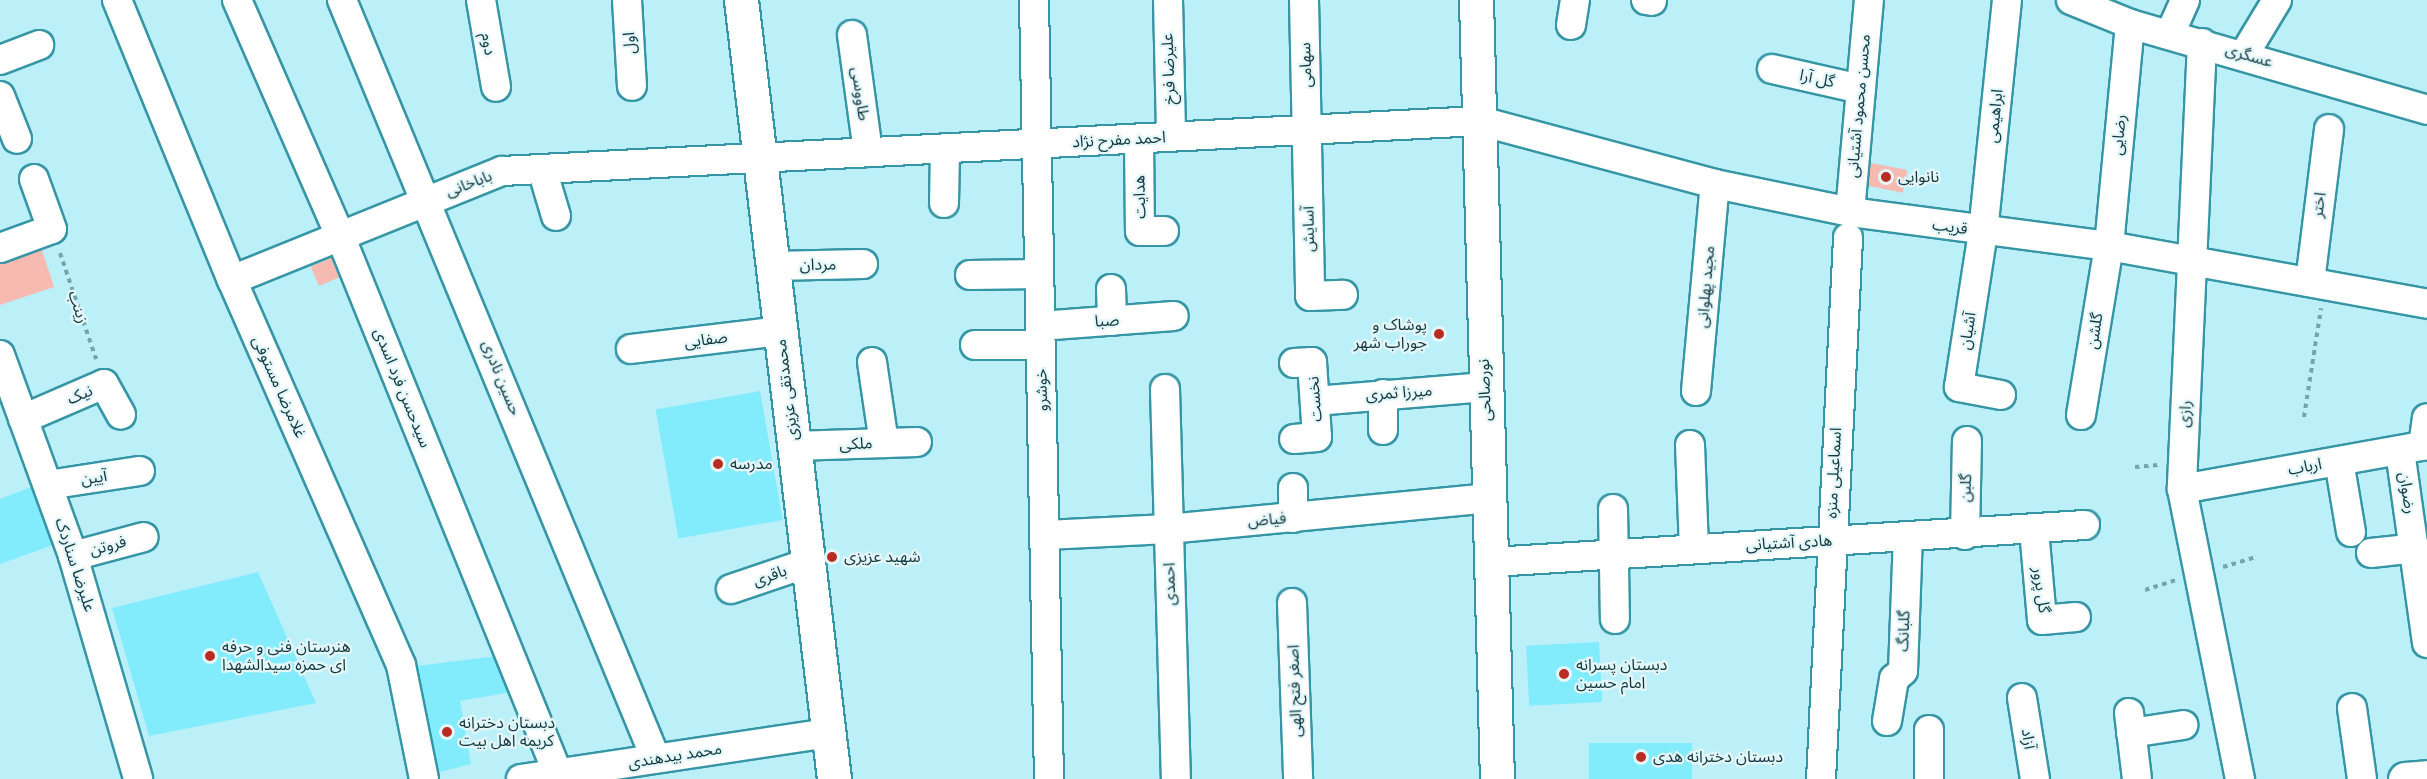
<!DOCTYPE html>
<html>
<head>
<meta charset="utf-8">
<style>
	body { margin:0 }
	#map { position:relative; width:2427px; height:779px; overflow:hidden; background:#bcf0f9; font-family:"Nunito Sans","Noto Sans Arabic",sans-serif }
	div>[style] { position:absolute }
	.built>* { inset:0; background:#82ebfc; transform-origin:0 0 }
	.building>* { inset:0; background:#f7bab1; transform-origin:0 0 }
	.path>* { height:4px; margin-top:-2px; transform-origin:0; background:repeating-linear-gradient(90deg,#75a4ac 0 4.5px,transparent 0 9px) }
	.roads { filter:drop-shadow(2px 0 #3696a5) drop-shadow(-2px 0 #3696a5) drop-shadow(0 2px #3696a5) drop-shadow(0 -2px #3696a5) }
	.minor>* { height:28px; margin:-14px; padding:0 14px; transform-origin:14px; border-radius:14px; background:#fff }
	.secondary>* { height:33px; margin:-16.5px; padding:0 16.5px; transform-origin:16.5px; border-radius:16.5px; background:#fff }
	.dots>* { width:16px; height:16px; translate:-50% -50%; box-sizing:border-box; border:3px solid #e5f6f9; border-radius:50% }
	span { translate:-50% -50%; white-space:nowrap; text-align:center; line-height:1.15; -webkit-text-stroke:4.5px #e5f6f9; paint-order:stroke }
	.street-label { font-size:16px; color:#10383e }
	.poi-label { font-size:16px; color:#10383e }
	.left { translate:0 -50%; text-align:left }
	.right { translate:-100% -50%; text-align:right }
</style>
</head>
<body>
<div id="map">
	<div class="built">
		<div style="left:760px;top:391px;width:131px;height:106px;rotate:80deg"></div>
		<div style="clip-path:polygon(31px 487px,53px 545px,0 564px,0 499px)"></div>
		<div style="clip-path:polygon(258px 572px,316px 703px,149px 736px,112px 608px)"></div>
		<div style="left:1599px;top:642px;width:60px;height:73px;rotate:87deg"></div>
		<div style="clip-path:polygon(498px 656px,511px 692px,460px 701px,471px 764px,436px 773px,416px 666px)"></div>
		<div style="left:1692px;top:743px;width:36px;height:103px;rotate:90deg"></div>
	</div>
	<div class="building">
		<div style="left:1871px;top:163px;width:37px;height:23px;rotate:11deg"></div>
		<div style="clip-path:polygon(42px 250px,54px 287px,0 305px,0 264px)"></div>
		<div style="left:331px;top:258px;width:21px;height:22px;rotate:67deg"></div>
	</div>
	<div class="path">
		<div style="left:60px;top:253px;width:112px;rotate:71.2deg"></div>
		<div style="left:2304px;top:417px;width:110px;rotate:-81.1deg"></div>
		<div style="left:2135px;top:467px;width:23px;rotate:-5deg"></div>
		<div style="left:2223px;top:567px;width:34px;rotate:-17deg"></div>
		<div style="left:2145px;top:590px;width:33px;rotate:-18deg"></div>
	</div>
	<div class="roads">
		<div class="minor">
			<div style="left:117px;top:0;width:303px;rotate:67.7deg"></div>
			<div style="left:232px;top:280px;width:420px;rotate:66.3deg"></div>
			<div style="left:401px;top:665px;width:116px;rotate:78.6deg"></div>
			<div style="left:237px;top:0;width:254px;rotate:66.4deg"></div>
			<div style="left:339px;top:233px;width:589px;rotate:67.96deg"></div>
			<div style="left:342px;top:0;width:821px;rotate:67.53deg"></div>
			<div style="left:481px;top:0;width:88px;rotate:80.2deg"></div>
			<div style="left:627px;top:0;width:86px;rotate:86.7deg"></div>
			<div style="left:1034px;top:0;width:779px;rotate:88.9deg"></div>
			<div style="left:1168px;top:0;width:137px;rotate:88.7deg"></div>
			<div style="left:1304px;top:0;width:296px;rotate:88.8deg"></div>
			<div style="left:1310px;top:296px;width:33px;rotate:-2deg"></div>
			<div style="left:1646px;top:0;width:6px;rotate:9deg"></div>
			<div style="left:2071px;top:0;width:64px;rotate:22.1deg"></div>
			<div style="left:2130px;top:24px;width:309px;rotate:16.1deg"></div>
			<div style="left:1571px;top:25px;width:25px;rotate:-81deg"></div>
			<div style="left:2174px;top:25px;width:27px;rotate:-66deg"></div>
			<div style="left:852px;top:35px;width:118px;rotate:82.2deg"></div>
			<div style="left:2202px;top:43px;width:446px;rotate:92.6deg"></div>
			<div style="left:2182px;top:489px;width:296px;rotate:78.7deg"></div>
			<div style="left:2245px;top:53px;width:62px;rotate:-58.9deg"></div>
			<div style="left:0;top:60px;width:42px;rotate:-21deg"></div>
			<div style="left:1772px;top:69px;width:91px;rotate:12.7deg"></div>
			<div style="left:0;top:96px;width:46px;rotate:68.4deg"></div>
			<div style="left:1139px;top:139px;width:92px;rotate:89.4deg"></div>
			<div style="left:1140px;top:231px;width:24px"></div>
			<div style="left:542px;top:169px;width:49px;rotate:73.4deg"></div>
			<div style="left:944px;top:203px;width:54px;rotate:-88.9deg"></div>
			<div style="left:1850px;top:212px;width:213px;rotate:-84.9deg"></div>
			<div style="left:0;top:248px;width:55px;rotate:-20.1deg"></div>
			<div style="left:52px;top:229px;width:53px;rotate:-109.8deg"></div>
			<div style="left:773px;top:266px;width:90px;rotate:-1.3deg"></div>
			<div style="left:970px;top:275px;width:69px;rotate:-0.8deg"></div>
			<div style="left:232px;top:280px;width:291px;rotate:-22deg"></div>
			<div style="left:502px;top:171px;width:979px;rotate:-2.93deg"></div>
			<div style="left:1480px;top:121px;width:243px;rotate:15deg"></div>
			<div style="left:1715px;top:184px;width:138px;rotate:11.7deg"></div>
			<div style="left:1850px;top:212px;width:261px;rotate:7.5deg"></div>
			<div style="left:2109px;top:246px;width:323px;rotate:10.3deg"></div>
			<div style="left:2310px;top:282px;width:154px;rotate:-82.9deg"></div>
			<div style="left:1111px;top:289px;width:32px;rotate:88deg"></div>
			<div style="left:1040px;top:326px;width:134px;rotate:-4.3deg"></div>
			<div style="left:975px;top:345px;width:65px"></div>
			<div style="left:631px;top:349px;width:150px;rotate:-6.9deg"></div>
			<div style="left:0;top:355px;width:214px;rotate:70deg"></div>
			<div style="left:73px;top:556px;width:232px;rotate:73.7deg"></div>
			<div style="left:872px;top:362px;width:82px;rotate:81.6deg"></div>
			<div style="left:1294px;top:363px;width:18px;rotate:-3deg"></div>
			<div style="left:1312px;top:362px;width:75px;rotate:86.2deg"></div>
			<div style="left:1317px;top:437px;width:23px;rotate:175deg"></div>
			<div style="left:1165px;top:389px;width:390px;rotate:88.4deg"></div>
			<div style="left:1696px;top:391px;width:208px;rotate:-84.8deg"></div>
			<div style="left:1383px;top:394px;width:36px;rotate:90deg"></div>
			<div style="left:2001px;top:395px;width:43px;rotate:-169.2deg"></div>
			<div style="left:1959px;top:387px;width:157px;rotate:-81.2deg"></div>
			<div style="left:1983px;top:232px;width:233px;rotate:-84.1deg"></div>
			<div style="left:1315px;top:401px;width:171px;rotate:-4.7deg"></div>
			<div style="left:2081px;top:415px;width:171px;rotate:-80.6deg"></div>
			<div style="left:2109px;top:246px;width:223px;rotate:-84.6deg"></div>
			<div style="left:23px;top:419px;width:88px;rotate:-23.4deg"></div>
			<div style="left:104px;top:384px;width:35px;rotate:61deg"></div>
			<div style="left:1690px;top:445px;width:103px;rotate:87.8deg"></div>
			<div style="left:794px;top:446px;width:123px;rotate:-1.9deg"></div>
			<div style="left:2423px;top:446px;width:28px;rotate:-82deg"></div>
			<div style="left:2400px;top:451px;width:194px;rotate:82deg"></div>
			<div style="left:2339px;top:461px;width:72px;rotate:80.4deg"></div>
			<div style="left:48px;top:485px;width:93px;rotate:-8.7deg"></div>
			<div style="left:2182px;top:489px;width:249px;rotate:-10.2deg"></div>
			<div style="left:1613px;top:509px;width:110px;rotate:89deg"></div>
			<div style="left:1293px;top:518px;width:30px;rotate:-90deg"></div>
			<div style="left:2034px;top:530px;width:90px;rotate:84.9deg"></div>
			<div style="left:2042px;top:620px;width:34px;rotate:-5deg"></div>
			<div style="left:1046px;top:535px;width:122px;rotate:-2.8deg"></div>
			<div style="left:1168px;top:529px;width:321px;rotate:-5.5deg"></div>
			<div style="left:1965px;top:535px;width:94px;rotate:-88.8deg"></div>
			<div style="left:2371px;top:553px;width:45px;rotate:-6.3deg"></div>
			<div style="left:73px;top:556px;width:73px;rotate:-15deg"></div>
			<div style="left:1493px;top:562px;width:593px;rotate:-3.58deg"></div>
			<div style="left:731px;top:589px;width:81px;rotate:-18.7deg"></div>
			<div style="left:1292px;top:603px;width:176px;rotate:88deg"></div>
			<div style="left:2022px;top:698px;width:82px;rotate:80.9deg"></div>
			<div style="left:2352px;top:708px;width:72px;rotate:82deg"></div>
			<div style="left:2129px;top:713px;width:66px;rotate:83.1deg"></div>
			<div style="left:1887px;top:721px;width:43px;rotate:-80.5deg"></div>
			<div style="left:1894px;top:679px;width:12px;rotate:-42deg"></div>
			<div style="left:1903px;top:671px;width:135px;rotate:-87.9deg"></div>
			<div style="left:2131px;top:733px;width:53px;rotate:-8.7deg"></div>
			<div style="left:521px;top:779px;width:311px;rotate:-8.5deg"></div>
			<div style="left:1821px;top:779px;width:542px;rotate:-87.14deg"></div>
			<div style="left:1929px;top:779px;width:49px;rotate:-90deg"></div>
		</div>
		<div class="secondary">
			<div style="left:741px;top:0;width:785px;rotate:83.19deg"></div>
			<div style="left:1476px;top:0;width:779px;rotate:88.46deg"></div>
			<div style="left:2405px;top:779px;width:22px;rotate:-5deg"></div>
		</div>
	</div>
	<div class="dots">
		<div style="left:1886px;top:177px;background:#ba2c21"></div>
		<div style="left:1439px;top:334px;background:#ba2c21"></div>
		<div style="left:718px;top:464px;background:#ba2c21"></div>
		<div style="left:832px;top:557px;background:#ba2c21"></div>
		<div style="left:210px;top:656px;background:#ba2c21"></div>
		<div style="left:1564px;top:674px;background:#ba2c21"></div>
		<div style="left:447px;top:732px;background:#ba2c21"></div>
		<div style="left:1641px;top:757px;background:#ba2c21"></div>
	</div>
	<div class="street-label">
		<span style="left:630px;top:43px;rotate:-94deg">اول</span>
		<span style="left:488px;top:44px;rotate:80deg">دوم</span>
		<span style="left:2249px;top:56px;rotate:16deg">عسگری</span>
		<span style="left:1306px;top:65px;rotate:-92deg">سهامی</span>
		<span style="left:1169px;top:69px;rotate:-92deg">علیرضا فرخ</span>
		<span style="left:1817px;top:79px;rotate:12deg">گل آرا</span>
		<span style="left:860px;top:94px;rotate:82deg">طاووسی</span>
		<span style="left:1859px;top:106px;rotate:-85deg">محسن محمود آشتیانی</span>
		<span style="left:1995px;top:116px;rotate:-84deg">ابراهیمی</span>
		<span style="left:2119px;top:135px;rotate:-85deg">رضایی</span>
		<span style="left:1119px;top:140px;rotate:-3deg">احمد مفرح نژاد</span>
		<span style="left:469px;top:184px;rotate:-21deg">باباخانی</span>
		<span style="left:1140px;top:197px;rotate:-91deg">هدایت</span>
		<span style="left:2319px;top:205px;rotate:-83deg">اختر</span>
		<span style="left:1950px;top:227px;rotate:8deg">قریب</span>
		<span style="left:1309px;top:229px;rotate:-91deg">آسایش</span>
		<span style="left:818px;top:265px;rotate:-1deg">مردان</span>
		<span style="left:1706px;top:287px;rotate:-85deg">مجید پهلوانی</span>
		<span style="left:78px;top:307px;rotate:72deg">زینب</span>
		<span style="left:1107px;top:321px;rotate:-4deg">صبا</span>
		<span style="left:1968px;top:331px;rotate:-81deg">آشیان</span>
		<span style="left:2095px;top:331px;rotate:-81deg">گلشن</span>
		<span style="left:706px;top:340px;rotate:-7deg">صفایی</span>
		<span style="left:501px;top:378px;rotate:68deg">حسین نادری</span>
		<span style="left:279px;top:387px;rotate:66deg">غلامرضا مستوفی</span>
		<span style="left:402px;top:388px;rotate:68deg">سیدحسن فرد اسدی</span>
		<span style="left:787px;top:390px;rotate:-97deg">محمدتقی عزیزی</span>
		<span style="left:1042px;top:390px;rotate:-92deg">خوشرو</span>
		<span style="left:1485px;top:390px;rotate:-92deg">نورصالحی</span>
		<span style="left:1399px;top:393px;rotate:-4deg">میرزا ثمری</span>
		<span style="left:80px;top:395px;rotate:-23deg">نیک</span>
		<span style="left:1315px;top:399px;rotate:-94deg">نخست</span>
		<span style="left:2185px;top:414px;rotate:-87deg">رازی</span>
		<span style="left:856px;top:444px;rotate:-2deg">ملکی</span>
		<span style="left:2305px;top:467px;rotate:-10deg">ارباب</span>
		<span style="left:1834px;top:473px;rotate:-87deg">اسماعیلی منزه</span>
		<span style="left:94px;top:478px;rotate:-9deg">آیین</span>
		<span style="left:1966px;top:488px;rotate:-88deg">گلبن</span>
		<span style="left:2407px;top:493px;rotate:81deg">رضوان</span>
		<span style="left:1267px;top:520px;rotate:-5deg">فیاض</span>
		<span style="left:1789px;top:543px;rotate:-3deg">هادی آشتیانی</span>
		<span style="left:108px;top:546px;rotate:-15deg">فروتن</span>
		<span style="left:75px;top:565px;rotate:72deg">علیرضا سناردک</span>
		<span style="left:770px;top:576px;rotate:-19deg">باقری</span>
		<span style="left:1170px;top:584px;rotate:-92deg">احمدی</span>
		<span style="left:2041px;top:590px;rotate:82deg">گل پرور</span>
		<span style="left:1904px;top:631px;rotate:-88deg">گلبانگ</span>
		<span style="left:1295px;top:691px;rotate:-92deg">اصغر فتح الهی</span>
		<span style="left:2028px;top:739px;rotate:81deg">آزاد</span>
		<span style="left:675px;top:756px;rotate:-9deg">محمد بیدهندی</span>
	</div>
	<div class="poi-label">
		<span class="left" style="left:1898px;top:177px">نانوایی</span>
		<span class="right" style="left:1427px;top:334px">پوشاک و<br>جوراب شهر</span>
		<span class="left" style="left:730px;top:464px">مدرسه</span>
		<span class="left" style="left:844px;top:557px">شهید عزیزی</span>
		<span class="left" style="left:222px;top:656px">هنرستان فنی و حرفه<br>ای حمزه سیدالشهدا</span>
		<span class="left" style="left:1576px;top:674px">دبستان پسرانه<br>امام حسین</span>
		<span class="left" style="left:459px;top:732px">دبستان دخترانه<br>کریمه اهل بیت</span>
		<span class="left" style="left:1653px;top:757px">دبستان دخترانه هدی</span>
	</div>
</div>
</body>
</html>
